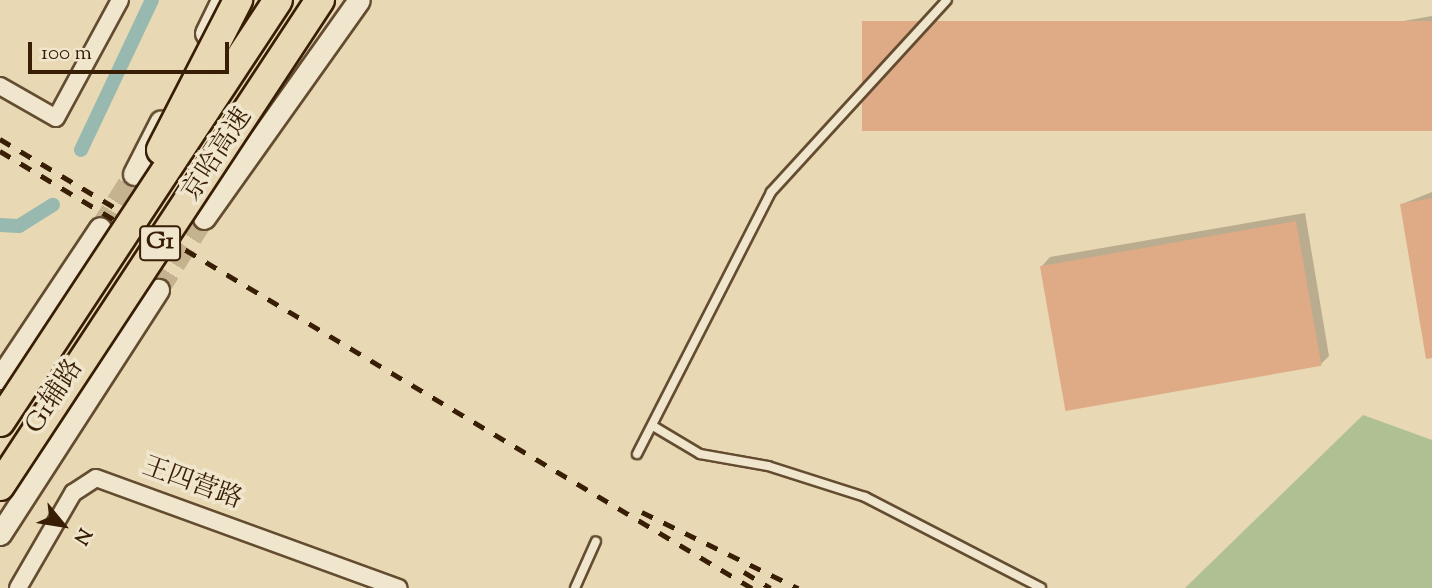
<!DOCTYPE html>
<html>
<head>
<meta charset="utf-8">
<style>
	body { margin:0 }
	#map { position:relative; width:1432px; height:588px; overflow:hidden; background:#e8d8b3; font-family:"Sorts Mill Goudy","Noto Serif SC",serif }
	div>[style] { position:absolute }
	.green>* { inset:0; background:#afc092 }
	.shadow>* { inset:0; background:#0003 }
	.canal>* { height:14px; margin:-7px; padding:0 7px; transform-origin:7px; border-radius:7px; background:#97b9af }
	.building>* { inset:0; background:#dfaa86; transform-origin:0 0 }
	.secondary-tunnel>* { height:21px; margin-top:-10.5px; transform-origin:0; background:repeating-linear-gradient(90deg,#c5b390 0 21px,transparent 0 31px) }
	.roads { filter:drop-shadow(2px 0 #644c30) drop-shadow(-2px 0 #644c30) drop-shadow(0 2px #644c30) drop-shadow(0 -2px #644c30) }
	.lane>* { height:8px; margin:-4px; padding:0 4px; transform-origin:4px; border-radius:4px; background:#f0e6ce }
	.street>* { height:16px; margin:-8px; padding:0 8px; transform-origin:8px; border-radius:8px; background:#f0e6ce }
	.secondary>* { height:21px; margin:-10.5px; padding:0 10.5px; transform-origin:10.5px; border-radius:10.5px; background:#f0e6ce }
	.rail>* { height:4.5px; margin-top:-2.25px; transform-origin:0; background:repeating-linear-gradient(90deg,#381e04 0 12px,transparent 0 24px) }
	.bridges { filter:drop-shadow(2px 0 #381e04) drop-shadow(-2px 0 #381e04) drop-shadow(0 2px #381e04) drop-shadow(0 -2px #381e04) }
	.highway-bridge>* { height:28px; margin:-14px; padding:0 14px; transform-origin:14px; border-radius:14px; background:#e8d8b3 }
	span { translate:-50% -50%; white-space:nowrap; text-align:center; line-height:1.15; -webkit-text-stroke:7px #f0e6ce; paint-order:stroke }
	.shield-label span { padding:2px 5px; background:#f0e6ce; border:2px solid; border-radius:5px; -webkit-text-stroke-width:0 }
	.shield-label { font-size:24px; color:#381e04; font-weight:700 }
	.street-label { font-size:26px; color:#381e04 }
	.north { position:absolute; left:28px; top:490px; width:70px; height:70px; -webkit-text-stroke:5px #f0e6ce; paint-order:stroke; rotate:120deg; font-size:19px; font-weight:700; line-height:28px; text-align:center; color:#381e04 }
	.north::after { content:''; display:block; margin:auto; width:24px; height:32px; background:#381e04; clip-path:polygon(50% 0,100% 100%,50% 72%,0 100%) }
	.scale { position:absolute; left:28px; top:42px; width:201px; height:32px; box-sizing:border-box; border:4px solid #381e04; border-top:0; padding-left:9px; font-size:21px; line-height:24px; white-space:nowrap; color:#381e04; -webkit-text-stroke:5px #f0e6ce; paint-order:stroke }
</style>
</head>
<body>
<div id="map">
	<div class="green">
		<div style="clip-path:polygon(1363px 415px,1432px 440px,1432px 588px,1185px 588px)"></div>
	</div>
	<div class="shadow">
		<div style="clip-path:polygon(1432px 16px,1432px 130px,872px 120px,879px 113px)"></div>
		<div style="clip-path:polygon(1432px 192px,1432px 345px,1402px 204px)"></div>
		<div style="clip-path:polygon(1305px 213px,1329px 356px,1320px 365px,1042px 266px,1050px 257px)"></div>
	</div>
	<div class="canal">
		<div style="left:81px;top:150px;width:166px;rotate:-64.7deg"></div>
		<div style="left:0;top:225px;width:19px;rotate:3deg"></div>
		<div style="left:19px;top:226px;width:40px;rotate:-32deg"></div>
	</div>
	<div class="building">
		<div style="left:1432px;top:21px;width:110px;height:570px;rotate:90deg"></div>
		<div style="clip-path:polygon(1432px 198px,1432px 358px,1426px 359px,1400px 204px)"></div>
		<div style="left:1296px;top:221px;width:147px;height:260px;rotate:80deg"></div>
	</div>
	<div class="secondary-tunnel">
		<div style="left:100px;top:228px;width:64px;rotate:-57.8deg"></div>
		<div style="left:158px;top:290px;width:85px;rotate:-57.4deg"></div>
	</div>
	<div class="roads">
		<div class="lane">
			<div style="left:653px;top:426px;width:55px;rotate:30.8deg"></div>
			<div style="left:700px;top:454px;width:69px;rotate:10deg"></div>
			<div style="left:768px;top:466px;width:102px;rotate:17.7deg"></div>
			<div style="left:865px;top:497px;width:198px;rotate:27.3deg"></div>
			<div style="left:637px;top:454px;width:294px;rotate:-62.9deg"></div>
			<div style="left:771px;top:192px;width:260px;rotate:-47.5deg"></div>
			<div style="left:575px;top:588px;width:51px;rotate:-65.9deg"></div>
		</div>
		<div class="street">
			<div style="left:0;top:86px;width:64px;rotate:29.7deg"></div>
			<div style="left:56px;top:118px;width:134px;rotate:-61.5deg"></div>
			<div style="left:18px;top:588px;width:110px;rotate:-59.9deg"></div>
			<div style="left:73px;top:493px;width:27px;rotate:-33deg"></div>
			<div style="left:96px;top:478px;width:322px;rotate:20deg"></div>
		</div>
		<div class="secondary">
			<div style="left:206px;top:33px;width:37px;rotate:-64deg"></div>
			<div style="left:134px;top:174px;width:59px;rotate:-63deg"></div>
			<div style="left:204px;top:218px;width:267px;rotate:-54.6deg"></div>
			<div style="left:0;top:378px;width:180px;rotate:-56.3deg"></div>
			<div style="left:0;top:534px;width:291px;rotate:-57.1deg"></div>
		</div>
	</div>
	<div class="rail">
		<div style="left:0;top:139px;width:876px;rotate:30.84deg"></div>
		<div style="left:0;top:151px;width:204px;rotate:31deg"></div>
		<div style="left:642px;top:512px;width:174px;rotate:26deg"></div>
		<div style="left:744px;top:572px;width:31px;rotate:31deg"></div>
	</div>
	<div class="bridges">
		<div class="highway-bridge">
			<div style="left:161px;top:150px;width:169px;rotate:-62.8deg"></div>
			<div style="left:0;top:422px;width:505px;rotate:-56.62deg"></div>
			<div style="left:0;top:486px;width:582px;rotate:-56.64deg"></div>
		</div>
	</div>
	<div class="shield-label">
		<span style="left:160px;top:243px">G1</span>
	</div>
	<div class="street-label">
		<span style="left:218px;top:155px;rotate:-57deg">京哈高速</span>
		<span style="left:55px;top:397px;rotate:-57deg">G1辅路</span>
		<span style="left:192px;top:484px;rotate:20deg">王四营路</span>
	</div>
	<div class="north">N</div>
	<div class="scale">100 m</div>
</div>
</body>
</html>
